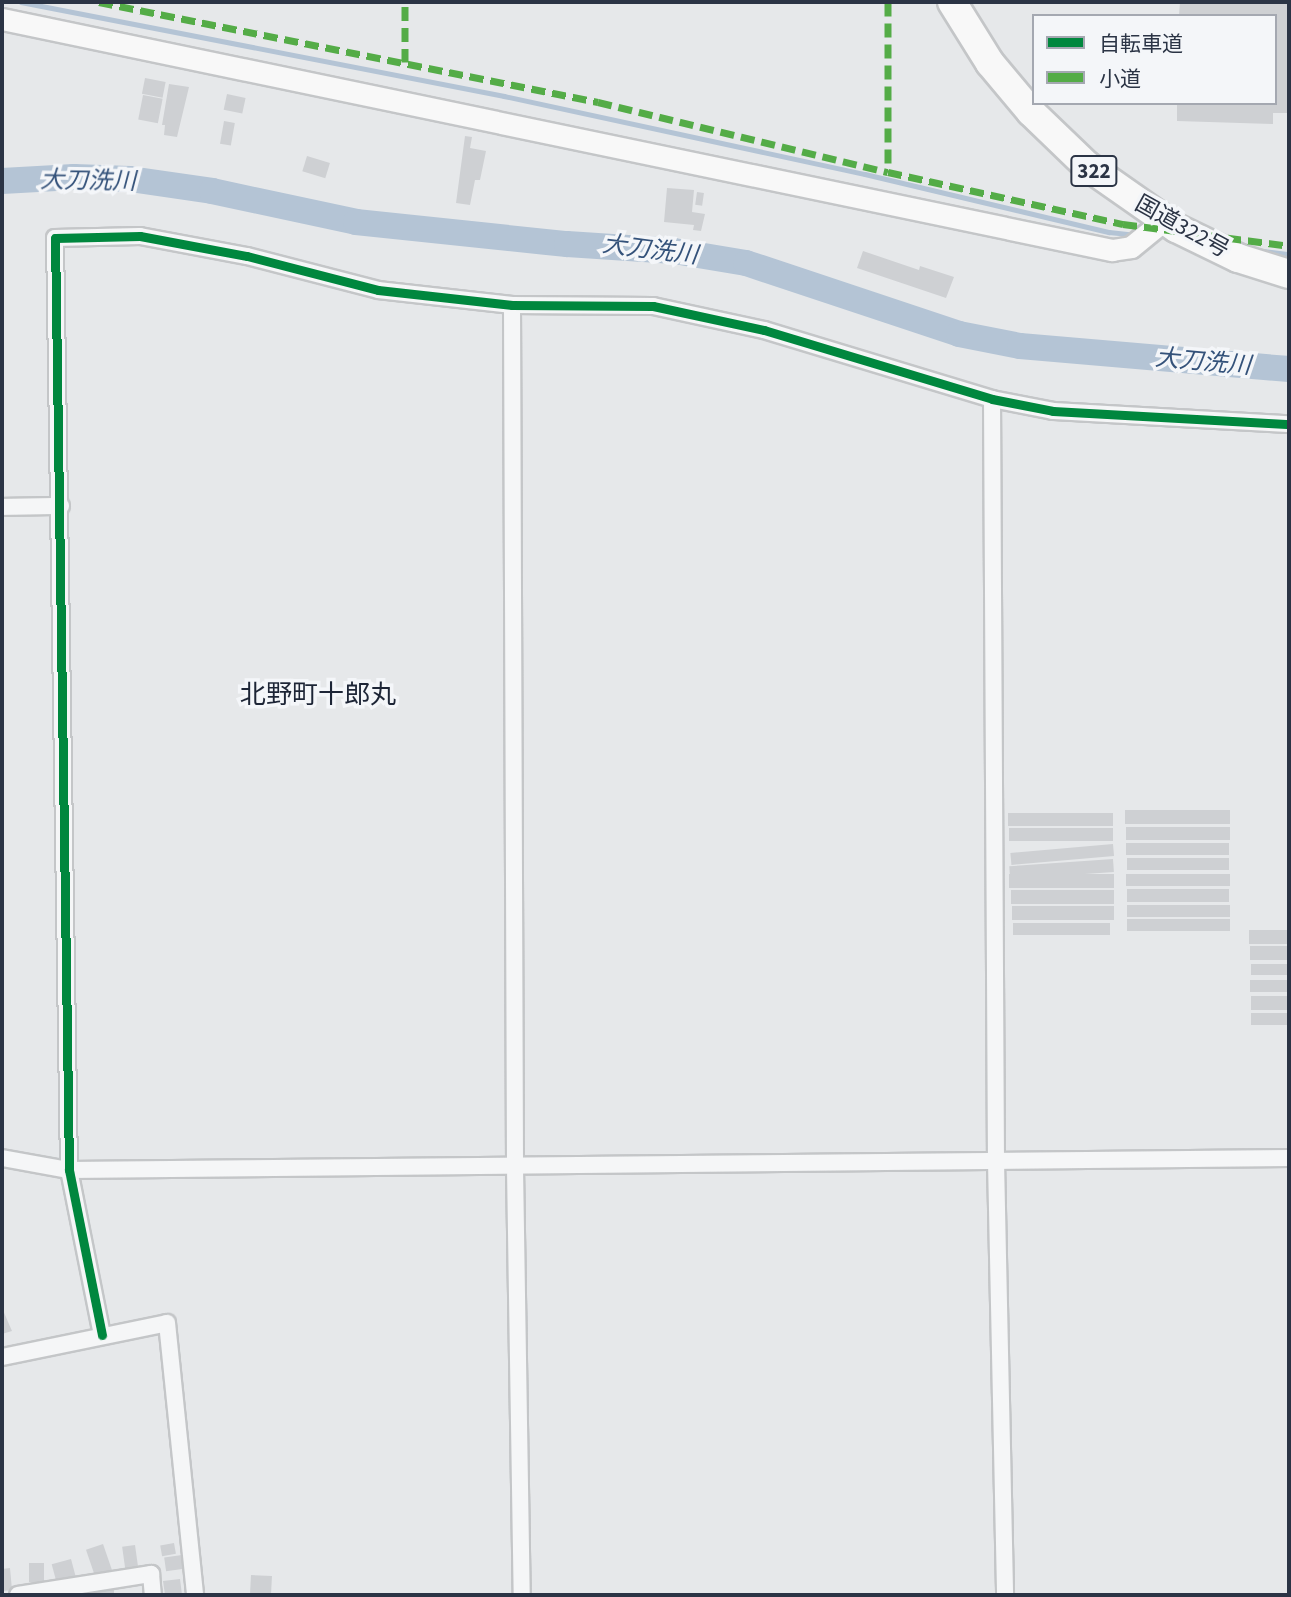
<!DOCTYPE html>
<html>
<head>
<meta charset="utf-8">
<style>
	body { margin:0 }
	#map { position:relative; width:1291px; height:1597px; overflow:hidden; background:#e6e8ea; font-family:"Source Sans 3","Noto Sans JP",sans-serif }
	div>[style] { position:absolute }
	.stream>* { height:4.5px; margin:-2.25px; padding:0 2.25px; transform-origin:2.25px; border-radius:2.25px; background:#b4c4d5 }
	.river>* { height:26px; margin:-13px; padding:0 13px; transform-origin:13px; border-radius:13px; background:#b4c4d5 }
	.building>* { inset:0; background:#ced0d3; transform-origin:0 0 }
	.roads { filter:drop-shadow(2px 0 #c4c6c8) drop-shadow(-2px 0 #c4c6c8) drop-shadow(0 2px #c4c6c8) drop-shadow(0 -2px #c4c6c8) }
	.street>* { height:16px; margin:-8px; padding:0 8px; transform-origin:8px; border-radius:8px; background:#f5f6f7 }
	.secondary>* { height:21px; margin:-10.5px; padding:0 10.5px; transform-origin:10.5px; border-radius:10.5px; background:#f8f8f8 }
	.highway>* { height:28px; margin:-14px; padding:0 14px; transform-origin:14px; border-radius:14px; background:#f8f8f8 }
	.quiet>* { height:7px; margin-top:-3.5px; transform-origin:0; background:repeating-linear-gradient(90deg,#54ac47 0 14px,transparent 0 21px) }
	.cycleway>* { height:9px; margin:-4.5px; padding:0 4.5px; transform-origin:4.5px; border-radius:4.5px; background:#00873e }
	span { translate:-50% -50%; white-space:nowrap; text-align:center; line-height:1.15; -webkit-text-stroke:7px #f4f6f9; paint-order:stroke }
	.shield-label span { padding:2px 5px; background:#f4f6f9; border:2px solid; border-radius:5px; -webkit-text-stroke-width:0 }
	.shield-label { font-size:21px; color:#2b3445; font-weight:700 }
	.street-label { font-size:23px; color:#2b3445 }
	.water-label { font-size:24px; color:#34527a; font-style:italic }
	.quarter-label { font-size:26px; color:#1d2536 }
	.frame { position:absolute; inset:0; border:4px solid #2b3445; pointer-events:none }
	.legend { position:absolute; left:1032px; top:14px; width:245px; height:91px; box-sizing:border-box; background:#f4f6f9; border:2px solid #a4a8b1; margin:0; padding:9px 12px; list-style:none; font-size:21px; color:#2b3445 }
	.legend li { display:flex; align-items:center; gap:14px; height:35px }
	.legend b { width:35px; border:2px solid #a4a8b1 }
</style>
</head>
<body>
<div id="map">
	<div class="stream">
		<div style="left:21px;top:2px;width:492px;rotate:11deg"></div>
		<div style="left:504px;top:96px;width:369px;rotate:12.2deg"></div>
		<div style="left:865px;top:174px;width:251px;rotate:13.4deg"></div>
		<div style="left:1109px;top:232px;width:27px;rotate:6deg"></div>
		<div style="left:1255px;top:250px;width:34px;rotate:7deg"></div>
	</div>
	<div class="river">
		<div style="left:2px;top:181px;width:72px;rotate:-3.2deg"></div>
		<div style="left:74px;top:177px;width:56px;rotate:2deg"></div>
		<div style="left:130px;top:179px;width:83px;rotate:8.3deg"></div>
		<div style="left:212px;top:191px;width:147px;rotate:12.1deg"></div>
		<div style="left:356px;top:222px;width:212px;rotate:6deg"></div>
		<div style="left:567px;top:244px;width:107px;rotate:3.7deg"></div>
		<div style="left:674px;top:251px;width:73px;rotate:9.5deg"></div>
		<div style="left:746px;top:263px;width:225px;rotate:18.4deg"></div>
		<div style="left:959px;top:334px;width:62px;rotate:11.1deg"></div>
		<div style="left:1020px;top:346px;width:270px;rotate:4.9deg"></div>
	</div>
	<div class="building">
		<div style="clip-path:polygon(1180px 2px,1289px 2px,1289px 113px,1273px 113px,1273px 124px,1177px 121px,1177px 103px,1275px 103px,1275px 16px,1179px 16px)"></div>
		<div style="left:145px;top:78px;width:21px;height:16px;rotate:11deg"></div>
		<div style="clip-path:polygon(169px 84px,189px 87px,177px 137px,164px 135px,165px 125px,162px 125px)"></div>
		<div style="left:227px;top:94px;width:19px;height:16px;rotate:12deg"></div>
		<div style="left:143px;top:95px;width:20px;height:25px;rotate:11deg"></div>
		<div style="left:224px;top:121px;width:11px;height:23px;rotate:10deg"></div>
		<div style="clip-path:polygon(465px 136px,472px 137px,470px 148px,486px 151px,480px 180px,475px 180px,470px 205px,456px 203px)"></div>
		<div style="left:307px;top:156px;width:24px;height:16px;rotate:17deg"></div>
		<div style="clip-path:polygon(667px 188px,694px 190px,692px 212px,705px 214px,701px 231px,693px 230px,694px 225px,664px 222px)"></div>
		<div style="left:697px;top:192px;width:7px;height:13px;rotate:8deg"></div>
		<div style="clip-path:polygon(863px 251px,919px 270px,920px 266px,954px 277px,946px 298px,857px 268px)"></div>
		<div style="left:1230px;top:810px;width:14px;height:105px;rotate:90deg"></div>
		<div style="left:1113px;top:813px;width:13px;height:105px;rotate:90deg"></div>
		<div style="left:1230px;top:827px;width:13px;height:104px;rotate:90deg"></div>
		<div style="left:1113px;top:828px;width:13px;height:104px;rotate:90deg"></div>
		<div style="left:1229px;top:843px;width:12px;height:103px;rotate:90deg"></div>
		<div style="left:1113px;top:844px;width:12px;height:103px;rotate:85deg"></div>
		<div style="left:1229px;top:858px;width:12px;height:102px;rotate:90deg"></div>
		<div style="left:1113px;top:859px;width:13px;height:104px;rotate:86deg"></div>
		<div style="left:1114px;top:874px;width:14px;height:105px;rotate:90deg"></div>
		<div style="left:1230px;top:874px;width:12px;height:104px;rotate:90deg"></div>
		<div style="left:1229px;top:889px;width:13px;height:102px;rotate:90deg"></div>
		<div style="left:1114px;top:890px;width:14px;height:103px;rotate:90deg"></div>
		<div style="left:1230px;top:905px;width:12px;height:103px;rotate:90deg"></div>
		<div style="left:1114px;top:906px;width:14px;height:102px;rotate:90deg"></div>
		<div style="left:1230px;top:919px;width:12px;height:103px;rotate:90deg"></div>
		<div style="left:1110px;top:923px;width:12px;height:97px;rotate:90deg"></div>
		<div style="left:1289px;top:930px;width:14px;height:40px;rotate:90deg"></div>
		<div style="left:1289px;top:946px;width:14px;height:39px;rotate:90deg"></div>
		<div style="left:1289px;top:964px;width:11px;height:38px;rotate:90deg"></div>
		<div style="left:1250px;top:980px;width:39px;height:12px"></div>
		<div style="left:1289px;top:996px;width:14px;height:38px;rotate:90deg"></div>
		<div style="left:1251px;top:1013px;width:38px;height:12px"></div>
		<div style="clip-path:polygon(2px 1308px,12px 1331px,2px 1334px)"></div>
		<div style="left:174px;top:1543px;width:11px;height:14px;rotate:80deg"></div>
		<div style="left:103px;top:1544px;width:31px;height:18px;rotate:71deg"></div>
		<div style="left:135px;top:1545px;width:22px;height:13px;rotate:82deg"></div>
		<div style="left:182px;top:1555px;width:14px;height:18px;rotate:82deg"></div>
		<div style="left:71px;top:1559px;width:24px;height:20px;rotate:75deg"></div>
		<div style="left:29px;top:1563px;width:15px;height:19px"></div>
		<div style="clip-path:polygon(10px 1568px,12px 1590px,2px 1591px,2px 1569px)"></div>
		<div style="left:251px;top:1575px;width:21px;height:20px;rotate:3deg"></div>
		<div style="clip-path:polygon(180px 1579px,182px 1595px,165px 1595px,163px 1581px)"></div>
		<div style="clip-path:polygon(114px 1589px,114px 1595px,99px 1595px,98px 1590px)"></div>
	</div>
	<div class="roads">
		<div class="street">
			<div style="left:512px;top:305px;width:863px;rotate:89.8deg"></div>
			<div style="left:515px;top:1168px;width:427px;rotate:89.1deg"></div>
			<div style="left:992px;top:399px;width:762px;rotate:89.7deg"></div>
			<div style="left:996px;top:1161px;width:434px;rotate:88.8deg"></div>
			<div style="left:2px;top:507px;width:59px;rotate:-1deg"></div>
			<div style="left:2px;top:1158px;width:68px;rotate:10.2deg"></div>
			<div style="left:69px;top:1170px;width:1220px;rotate:-0.56deg"></div>
			<div style="left:102px;top:1335px;width:168px;rotate:-101.3deg"></div>
			<div style="left:69px;top:1170px;width:932px;rotate:-90.86deg"></div>
			<div style="left:55px;top:238px;width:85px;rotate:-1.3deg"></div>
			<div style="left:140px;top:236px;width:109px;rotate:10.6deg"></div>
			<div style="left:247px;top:256px;width:135px;rotate:14.5deg"></div>
			<div style="left:378px;top:290px;width:135px;rotate:6.4deg"></div>
			<div style="left:512px;top:305px;width:141px;rotate:0.4deg"></div>
			<div style="left:653px;top:306px;width:114px;rotate:12.2deg"></div>
			<div style="left:764px;top:330px;width:238px;rotate:16.8deg"></div>
			<div style="left:992px;top:399px;width:62px;rotate:11.1deg"></div>
			<div style="left:1053px;top:411px;width:236px;rotate:3.2deg"></div>
			<div style="left:2px;top:1357px;width:168px;rotate:-11.6deg"></div>
			<div style="left:167px;top:1323px;width:273px;rotate:84.1deg"></div>
			<div style="left:18px;top:1595px;width:135px;rotate:-9deg"></div>
			<div style="left:151px;top:1574px;width:21px;rotate:85deg"></div>
		</div>
		<div class="secondary">
			<div style="left:2px;top:19px;width:1134px;rotate:11.76deg"></div>
			<div style="left:1112px;top:250px;width:19px;rotate:-9deg"></div>
			<div style="left:1131px;top:247px;width:43px;rotate:-39.3deg"></div>
		</div>
		<div class="highway">
			<div style="left:952px;top:2px;width:72px;rotate:58.1deg"></div>
			<div style="left:990px;top:63px;width:64px;rotate:50.1deg"></div>
			<div style="left:1031px;top:112px;width:76px;rotate:43.9deg"></div>
			<div style="left:1086px;top:165px;width:110px;rotate:35deg"></div>
			<div style="left:1176px;top:228px;width:69px;rotate:25.8deg"></div>
			<div style="left:1238px;top:258px;width:53px;rotate:17.4deg"></div>
		</div>
	</div>
	<div class="quiet">
		<div style="left:99px;top:2px;width:509px;rotate:11.33deg"></div>
		<div style="left:598px;top:102px;width:298px;rotate:13.6deg"></div>
		<div style="left:888px;top:172px;width:241px;rotate:12.5deg"></div>
		<div style="left:1123px;top:224px;width:167px;rotate:7.5deg"></div>
		<div style="left:888px;top:2px;width:170px;rotate:90deg"></div>
		<div style="left:405px;top:62px;width:60px;rotate:-90deg"></div>
	</div>
	<div class="cycleway">
		<div style="left:102px;top:1335px;width:168px;rotate:-101.3deg"></div>
		<div style="left:69px;top:1170px;width:932px;rotate:-90.86deg"></div>
		<div style="left:55px;top:238px;width:85px;rotate:-1.3deg"></div>
		<div style="left:140px;top:236px;width:109px;rotate:10.6deg"></div>
		<div style="left:247px;top:256px;width:135px;rotate:14.5deg"></div>
		<div style="left:378px;top:290px;width:135px;rotate:6.4deg"></div>
		<div style="left:512px;top:305px;width:141px;rotate:0.4deg"></div>
		<div style="left:653px;top:306px;width:114px;rotate:12.2deg"></div>
		<div style="left:764px;top:330px;width:238px;rotate:16.8deg"></div>
		<div style="left:992px;top:399px;width:62px;rotate:11.1deg"></div>
		<div style="left:1053px;top:411px;width:236px;rotate:3.2deg"></div>
	</div>
	<div class="shield-label">
		<span style="left:1094px;top:171px">322</span>
	</div>
	<div class="street-label">
		<span style="left:1182px;top:227px;rotate:29deg">国道322号</span>
	</div>
	<div class="water-label">
		<span style="left:88px;top:181px;rotate:1deg">大刀洗川</span>
		<span style="left:650px;top:250px;rotate:7deg">大刀洗川</span>
		<span style="left:1203px;top:362px;rotate:5deg">大刀洗川</span>
	</div>
	<div class="quarter-label">
		<span style="left:318px;top:695px">北野町十郎丸</span>
	</div>
	<div class="frame"></div>
	<ul class="legend">
	<li><b style="height:9px;background:#00873e"></b>自転車道</li>
	<li><b style="height:9px;background:#54ac47"></b>小道</li>
	</ul>
</div>
</body>
</html>
